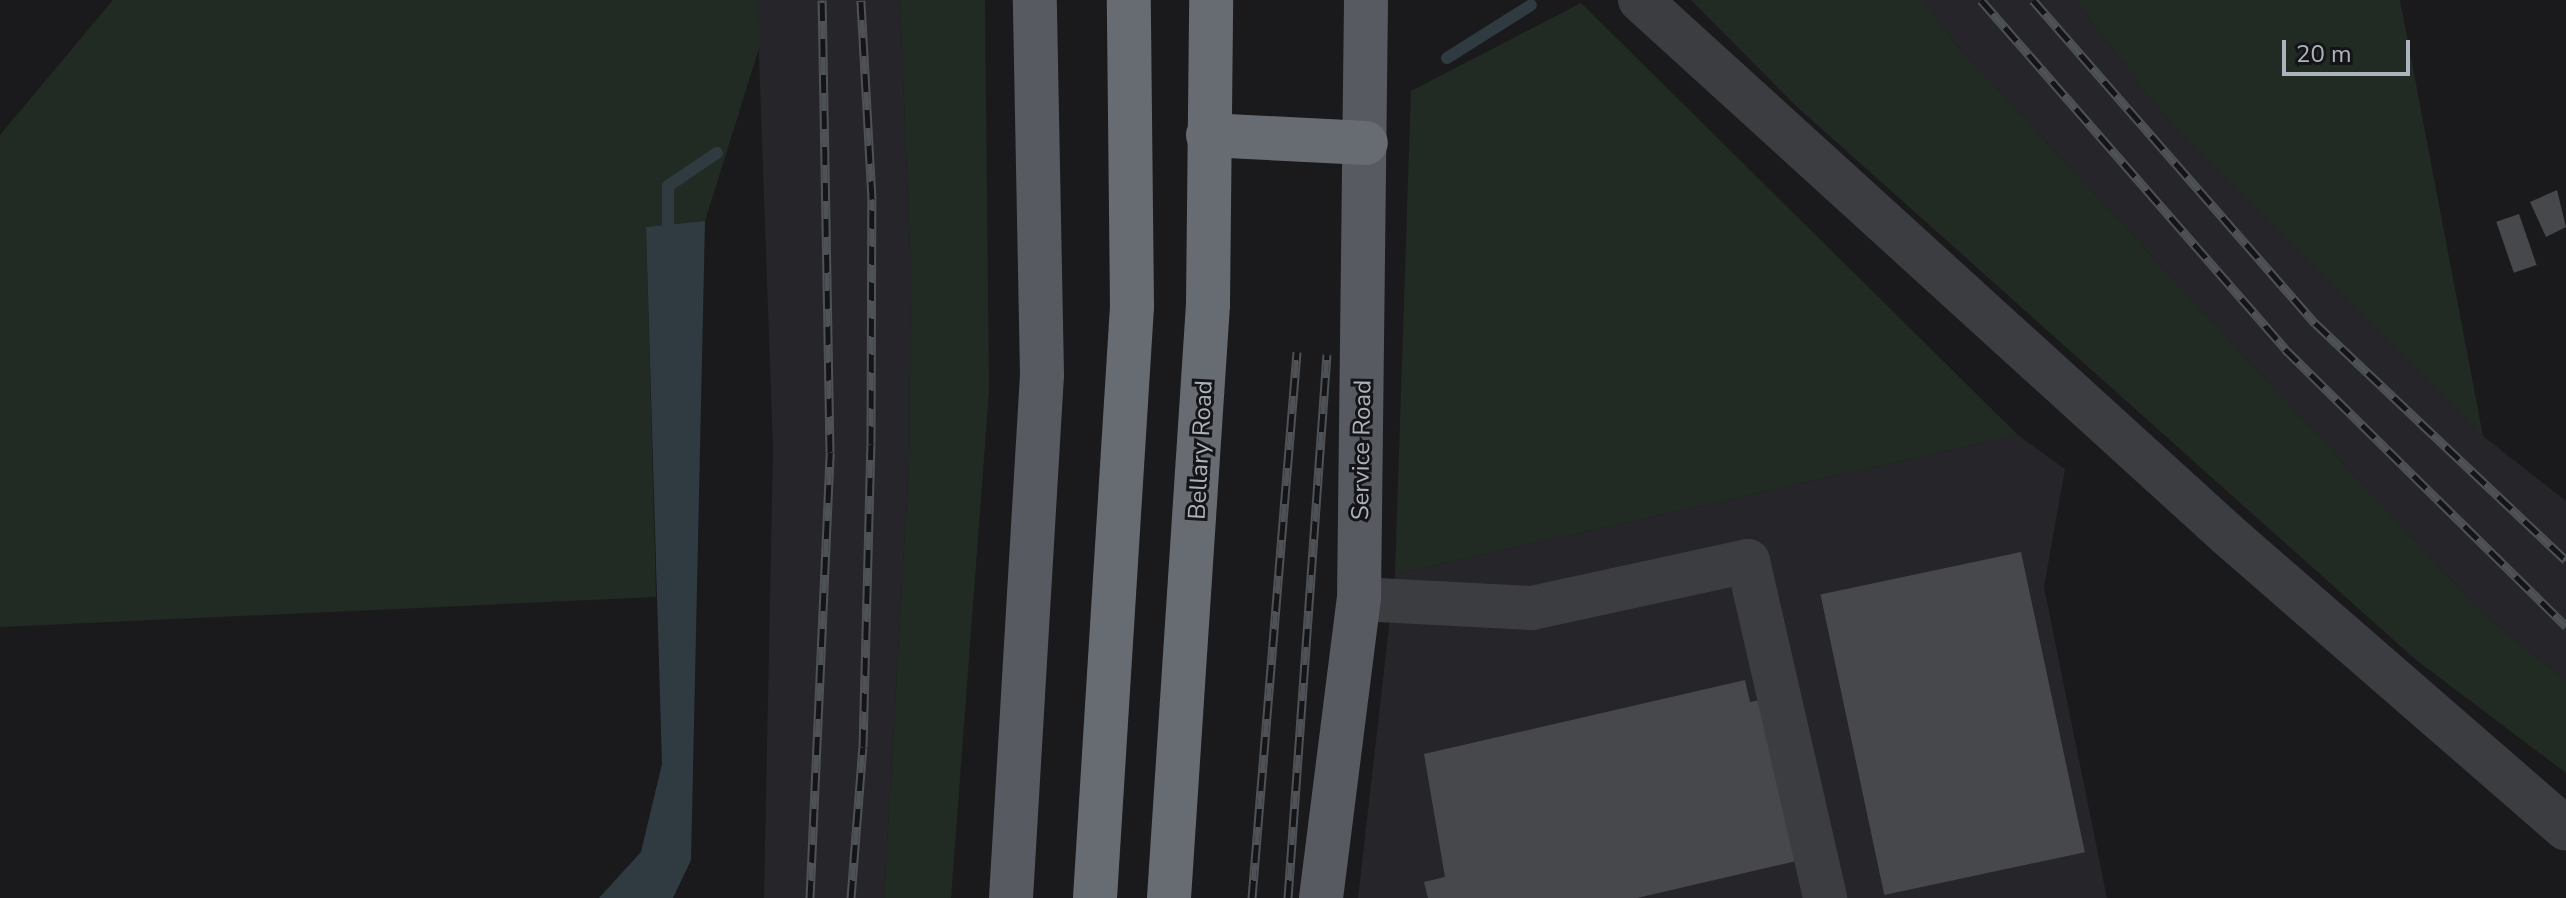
<!DOCTYPE html>
<html>
<head>
<meta charset="utf-8">
<style>
	body { margin:0 }
	#map { position:relative; width:2566px; height:898px; overflow:hidden; background:#1a1a1c; font-family:"Nunito Sans",sans-serif }
	div>[style] { position:absolute }
	.built>* { inset:0; background:#26262a }
	.green>* { inset:0; background:#222b23 }
	.water>* { inset:0; background:#303b41 }
	.stream>* { height:12px; margin:-6px; padding:0 6px; transform-origin:6px; border-radius:6px; background:#303b41 }
	.building>* { inset:0; background:#47484c; transform-origin:0 0 }
	.minor>* { height:44px; margin:-22px; padding:0 22px; transform-origin:22px; border-radius:22px; background:#3b3d41 }
	.major>* { height:44px; margin:-22px; padding:0 22px; transform-origin:22px; border-radius:22px; background:#575a60 }
	.highway>* { height:44px; margin:-22px; padding:0 22px; transform-origin:22px; border-radius:22px; background:#676b72 }
	.rail>* { height:9px; margin-top:-4.5px; transform-origin:0; background:repeating-linear-gradient(90deg,#151518 0 18px,#4e5156 0 36px); box-sizing:border-box; border-block:2px solid #4e5156 }
	span { translate:-50% -50%; white-space:nowrap; text-align:center; line-height:1.15; -webkit-text-stroke:6px #151518; paint-order:stroke }
	.street-label { font-size:24px; color:#adb3bc }
	.scale { position:absolute; left:2282px; top:40px; width:128px; height:36px; box-sizing:border-box; border:4px solid #adb3bc; border-top:0; padding-left:10px; font-size:24px; line-height:28px; white-space:nowrap; color:#adb3bc; -webkit-text-stroke:6px #151518; paint-order:stroke }
</style>
</head>
<body>
<div id="map">
	<div class="built">
		<div style="clip-path:polygon(757px 0,900px 0,911px 275px,909px 463px,884px 898px,764px 898px,773px 448px)"></div>
		<div style="clip-path:polygon(1924px 0,2075px 0,2170px 123px,2483px 436px,2566px 501px,2566px 681px,2480px 611px,1953px 41px)"></div>
		<div style="clip-path:polygon(2018px 435px,2065px 469px,2044px 587px,2107px 898px,1358px 898px,1395px 574px)"></div>
	</div>
	<div class="green">
		<div style="clip-path:polygon(113px 0,757px 0,760px 45px,705px 221px,646px 227px,656px 597px,0 627px,0 135px)"></div>
		<div style="clip-path:polygon(900px 0,985px 0,989px 391px,951px 898px,884px 898px,909px 463px,911px 275px)"></div>
		<div style="clip-path:polygon(1691px 0,1924px 0,1953px 41px,2480px 611px,2566px 681px,2566px 773px,2415px 659px,1795px 105px)"></div>
		<div style="clip-path:polygon(2075px 0,2400px 0,2483px 436px,2170px 123px)"></div>
		<div style="clip-path:polygon(1581px 3px,2018px 435px,1395px 574px,1411px 91px)"></div>
	</div>
	<div class="water">
		<div style="clip-path:polygon(705px 221px,691px 860px,673px 898px,599px 898px,641px 852px,662px 764px,646px 227px)"></div>
	</div>
	<div class="stream">
		<div style="left:1447px;top:58px;width:99px;rotate:-32.2deg"></div>
		<div style="left:668px;top:239px;width:53px;rotate:-90deg"></div>
		<div style="left:668px;top:186px;width:59px;rotate:-34deg"></div>
	</div>
	<div class="building">
		<div style="clip-path:polygon(2557px 190px,2566px 227px,2546px 237px,2530px 202px)"></div>
		<div style="left:2519px;top:214px;width:54px;height:24px;rotate:71deg"></div>
		<div style="left:2021px;top:552px;width:307px;height:205px;rotate:78deg"></div>
		<div style="clip-path:polygon(1745px 680px,1750px 702px,1772px 698px,1809px 858px,1637px 898px,1428px 898px,1424px 882px,1445px 877px,1424px 754px)"></div>
	</div>
	<div class="minor">
		<div style="left:1640px;top:0;width:794px;rotate:42.29deg"></div>
		<div style="left:2227px;top:534px;width:449px;rotate:41deg"></div>
		<div style="left:1359px;top:599px;width:173px;rotate:3deg"></div>
		<div style="left:1532px;top:608px;width:221px;rotate:-12.3deg"></div>
		<div style="left:1748px;top:561px;width:346px;rotate:77.1deg"></div>
	</div>
	<div class="major">
		<div style="left:1011px;top:898px;width:524px;rotate:-86.61deg"></div>
		<div style="left:1042px;top:375px;width:375px;rotate:-91.1deg"></div>
		<div style="left:1321px;top:898px;width:301px;rotate:-82.8deg"></div>
		<div style="left:1359px;top:599px;width:599px;rotate:-89.33deg"></div>
	</div>
	<div class="highway">
		<div style="left:1208px;top:135px;width:158px;rotate:2.9deg"></div>
		<div style="left:1095px;top:898px;width:592px;rotate:-86.42deg"></div>
		<div style="left:1132px;top:307px;width:307px;rotate:-90.6deg"></div>
		<div style="left:1169px;top:898px;width:595px;rotate:-86.24deg"></div>
		<div style="left:1208px;top:304px;width:304px;rotate:-89.4deg"></div>
	</div>
	<div class="rail">
		<div style="left:1981px;top:0;width:463px;rotate:48.9deg"></div>
		<div style="left:2285px;top:349px;width:395px;rotate:44.6deg"></div>
		<div style="left:2033px;top:0;width:429px;rotate:48.9deg"></div>
		<div style="left:2315px;top:323px;width:345px;rotate:43.4deg"></div>
		<div style="left:810px;top:898px;width:446px;rotate:-87.4deg"></div>
		<div style="left:830px;top:452px;width:452px;rotate:-91deg"></div>
		<div style="left:851px;top:898px;width:151px;rotate:-85.5deg"></div>
		<div style="left:863px;top:747px;width:303px;rotate:-88.5deg"></div>
		<div style="left:871px;top:444px;width:245px;rotate:-89.8deg"></div>
		<div style="left:872px;top:199px;width:199px;rotate:-93.2deg"></div>
		<div style="left:1252px;top:898px;width:548px;rotate:-85.29deg"></div>
		<div style="left:1288px;top:898px;width:545px;rotate:-85.9deg"></div>
	</div>
	<div class="street-label">
		<span style="left:1201px;top:450px;rotate:-87deg">Bellary Road</span>
		<span style="left:1362px;top:450px;rotate:-89deg">Service Road</span>
	</div>
	<div class="scale">20 m</div>
</div>
</body>
</html>
